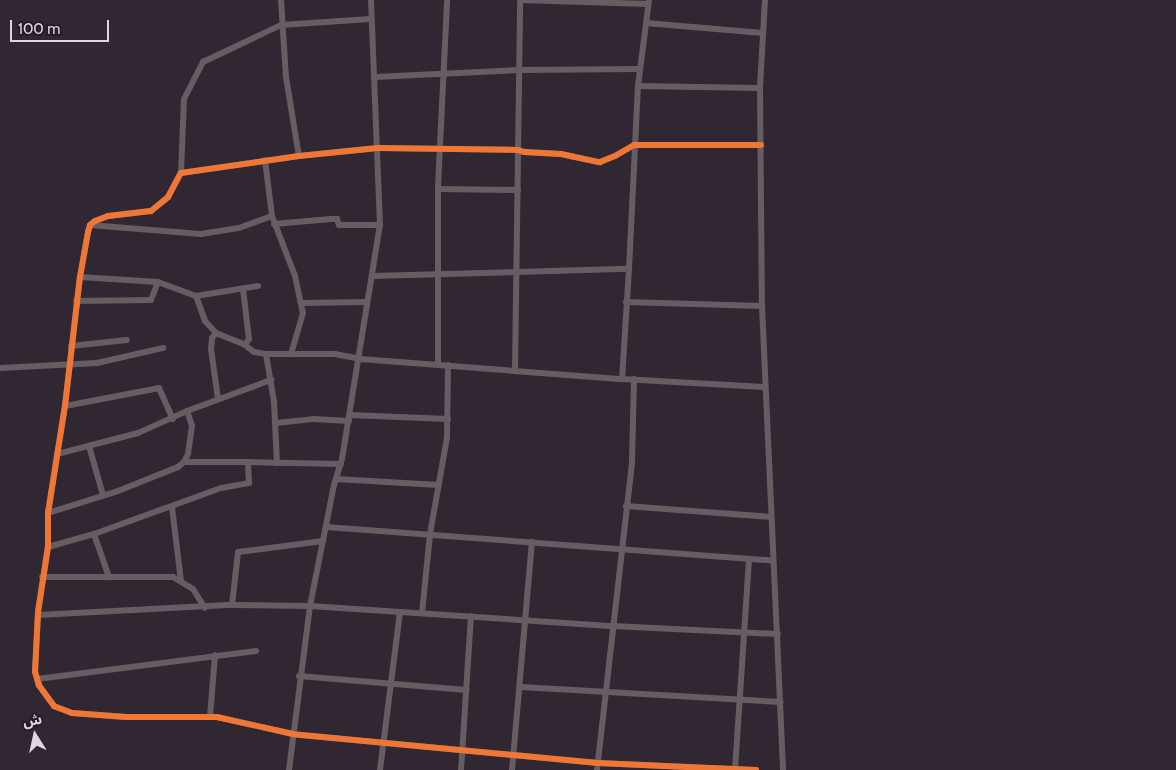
<!DOCTYPE html>
<html>
<head>
<meta charset="utf-8">
<style>
	body { margin:0 }
	#map { position:relative; width:1176px; height:770px; overflow:hidden; background:#302732; font-family:Cabin,"Noto Sans Arabic",sans-serif }
	div>[style] { position:absolute }
	.street>* { height:6px; margin:-3px; padding:0 3px; transform-origin:3px; border-radius:3px; background:#645e62 }
	.cycleway>* { height:6px; margin:-3px; padding:0 3px; transform-origin:3px; border-radius:3px; background:#f07635 }
	span { translate:-50% -50%; white-space:nowrap; text-align:center; line-height:1.15; -webkit-text-stroke:4px #2a192d; paint-order:stroke }
	.north { position:absolute; left:10px; top:710px; width:50px; height:50px; -webkit-text-stroke:4px #2a192d; paint-order:stroke; rotate:350deg; font-size:14px; font-weight:700; line-height:20px; text-align:center; color:#e1d5e3 }
	.north::after { content:''; display:block; margin:auto; width:18px; height:22px; background:#e1d5e3; clip-path:polygon(50% 0,100% 100%,50% 72%,0 100%) }
	.scale { position:absolute; left:10px; top:20px; width:99px; height:22px; box-sizing:border-box; border:2px solid #e1d5e3; border-top:0; padding-left:6px; font-size:15px; line-height:18px; white-space:nowrap; color:#e1d5e3; -webkit-text-stroke:4px #2a192d; paint-order:stroke }
</style>
</head>
<body>
<div id="map">
	<div class="street">
		<div style="left:281px;top:0;width:77px;rotate:86.3deg"></div>
		<div style="left:286px;top:77px;width:80px;rotate:80.7deg"></div>
		<div style="left:520px;top:0;width:128px;rotate:1.8deg"></div>
		<div style="left:765px;top:0;width:88px;rotate:93.3deg"></div>
		<div style="left:760px;top:88px;width:218px;rotate:89.5deg"></div>
		<div style="left:762px;top:306px;width:464px;rotate:87.4deg"></div>
		<div style="left:646px;top:23px;width:117px;rotate:4.9deg"></div>
		<div style="left:375px;top:77px;width:144px;rotate:-2.8deg"></div>
		<div style="left:519px;top:70px;width:121px;rotate:-0.5deg"></div>
		<div style="left:638px;top:86px;width:122px;rotate:0.9deg"></div>
		<div style="left:265px;top:160px;width:56px;rotate:82.9deg"></div>
		<div style="left:272px;top:216px;width:64px;rotate:69deg"></div>
		<div style="left:295px;top:276px;width:38px;rotate:78deg"></div>
		<div style="left:303px;top:313px;width:43px;rotate:106.3deg"></div>
		<div style="left:181px;top:173px;width:74px;rotate:-87.7deg"></div>
		<div style="left:184px;top:99px;width:42px;rotate:-62.8deg"></div>
		<div style="left:203px;top:62px;width:86px;rotate:-25.4deg"></div>
		<div style="left:281px;top:25px;width:89px;rotate:-3.9deg"></div>
		<div style="left:438px;top:189px;width:80px;rotate:0.7deg"></div>
		<div style="left:274px;top:224px;width:57px;rotate:-5deg"></div>
		<div style="left:331px;top:219px;width:6px"></div>
		<div style="left:337px;top:219px;width:6px;rotate:72deg"></div>
		<div style="left:339px;top:225px;width:41px"></div>
		<div style="left:90px;top:225px;width:111px;rotate:4.6deg"></div>
		<div style="left:201px;top:234px;width:38px;rotate:-9deg"></div>
		<div style="left:239px;top:228px;width:35px;rotate:-20deg"></div>
		<div style="left:629px;top:269px;width:183px;rotate:-87.2deg"></div>
		<div style="left:638px;top:86px;width:87px;rotate:-82.7deg"></div>
		<div style="left:372px;top:276px;width:257px;rotate:-1.6deg"></div>
		<div style="left:629px;top:269px;width:110px;rotate:93.6deg"></div>
		<div style="left:80px;top:277px;width:78px;rotate:3.7deg"></div>
		<div style="left:158px;top:282px;width:40px;rotate:20.2deg"></div>
		<div style="left:196px;top:296px;width:27px;rotate:70deg"></div>
		<div style="left:205px;top:321px;width:16px;rotate:47deg"></div>
		<div style="left:216px;top:333px;width:31px;rotate:22deg"></div>
		<div style="left:245px;top:345px;width:11px;rotate:38deg"></div>
		<div style="left:254px;top:352px;width:12px;rotate:9deg"></div>
		<div style="left:266px;top:354px;width:69px"></div>
		<div style="left:335px;top:354px;width:25px;rotate:11deg"></div>
		<div style="left:360px;top:359px;width:263px;rotate:4.4deg"></div>
		<div style="left:622px;top:379px;width:142px;rotate:3.2deg"></div>
		<div style="left:243px;top:289px;width:50px;rotate:83.2deg"></div>
		<div style="left:249px;top:339px;width:7px;rotate:124deg"></div>
		<div style="left:196px;top:296px;width:63px;rotate:-9.2deg"></div>
		<div style="left:76px;top:301px;width:75px;rotate:-0.8deg"></div>
		<div style="left:151px;top:300px;width:19px;rotate:-69deg"></div>
		<div style="left:626px;top:302px;width:136px;rotate:1.7deg"></div>
		<div style="left:302px;top:303px;width:65px;rotate:-0.9deg"></div>
		<div style="left:216px;top:333px;width:6px;rotate:129deg"></div>
		<div style="left:212px;top:338px;width:11px;rotate:95deg"></div>
		<div style="left:211px;top:349px;width:50px;rotate:82deg"></div>
		<div style="left:71px;top:346px;width:56px;rotate:-6.1deg"></div>
		<div style="left:266px;top:354px;width:49px;rotate:80.5deg"></div>
		<div style="left:274px;top:402px;width:61px;rotate:87.2deg"></div>
		<div style="left:438px;top:364px;width:177px;rotate:-90deg"></div>
		<div style="left:438px;top:187px;width:187px;rotate:-87.2deg"></div>
		<div style="left:0;top:368px;width:97px;rotate:-3deg"></div>
		<div style="left:97px;top:363px;width:68px;rotate:-12.8deg"></div>
		<div style="left:515px;top:370px;width:370px;rotate:-89.2deg"></div>
		<div style="left:65px;top:406px;width:96px;rotate:-10.8deg"></div>
		<div style="left:159px;top:388px;width:34px;rotate:66deg"></div>
		<div style="left:187px;top:411px;width:90px;rotate:-20.3deg"></div>
		<div style="left:350px;top:415px;width:98px;rotate:2.3deg"></div>
		<div style="left:276px;top:423px;width:37px;rotate:-6deg"></div>
		<div style="left:313px;top:419px;width:36px;rotate:3deg"></div>
		<div style="left:89px;top:446px;width:51px;rotate:74.1deg"></div>
		<div style="left:184px;top:462px;width:64px"></div>
		<div style="left:336px;top:479px;width:103px;rotate:3.3deg"></div>
		<div style="left:626px;top:506px;width:145px;rotate:4.3deg"></div>
		<div style="left:172px;top:507px;width:75px;rotate:83.1deg"></div>
		<div style="left:48px;top:513px;width:73px;rotate:-17.4deg"></div>
		<div style="left:118px;top:491px;width:65px;rotate:-21.8deg"></div>
		<div style="left:178px;top:467px;width:8px;rotate:-40deg"></div>
		<div style="left:184px;top:462px;width:9px;rotate:-63deg"></div>
		<div style="left:188px;top:454px;width:28px;rotate:-82deg"></div>
		<div style="left:192px;top:426px;width:16px;rotate:-108deg"></div>
		<div style="left:187px;top:411px;width:54px;rotate:155.8deg"></div>
		<div style="left:138px;top:433px;width:84px;rotate:165.5deg"></div>
		<div style="left:326px;top:527px;width:448px;rotate:4.3deg"></div>
		<div style="left:94px;top:534px;width:46px;rotate:70.8deg"></div>
		<div style="left:48px;top:547px;width:48px;rotate:-15.8deg"></div>
		<div style="left:94px;top:534px;width:135px;rotate:-19.9deg"></div>
		<div style="left:221px;top:488px;width:28px;rotate:-10deg"></div>
		<div style="left:249px;top:483px;width:21px;rotate:-93deg"></div>
		<div style="left:248px;top:462px;width:93px;rotate:1.2deg"></div>
		<div style="left:42px;top:577px;width:131px"></div>
		<div style="left:173px;top:577px;width:23px;rotate:31deg"></div>
		<div style="left:193px;top:589px;width:22px;rotate:58deg"></div>
		<div style="left:232px;top:605px;width:53px;rotate:-83.5deg"></div>
		<div style="left:238px;top:552px;width:86px;rotate:-7.4deg"></div>
		<div style="left:422px;top:613px;width:79px;rotate:-84.2deg"></div>
		<div style="left:430px;top:534px;width:97px;rotate:-80deg"></div>
		<div style="left:447px;top:438px;width:73px;rotate:-89.2deg"></div>
		<div style="left:38px;top:615px;width:194px;rotate:-3deg"></div>
		<div style="left:232px;top:605px;width:78px;rotate:0.7deg"></div>
		<div style="left:310px;top:606px;width:304px;rotate:3.8deg"></div>
		<div style="left:613px;top:626px;width:165px;rotate:2.8deg"></div>
		<div style="left:299px;top:676px;width:168px;rotate:4.8deg"></div>
		<div style="left:37px;top:679px;width:221px;rotate:-7.3deg"></div>
		<div style="left:521px;top:687px;width:260px;rotate:3.3deg"></div>
		<div style="left:210px;top:717px;width:62px;rotate:-85.4deg"></div>
		<div style="left:289px;top:770px;width:165px;rotate:-82.7deg"></div>
		<div style="left:310px;top:606px;width:123px;rotate:-78.8deg"></div>
		<div style="left:334px;top:485px;width:27px;rotate:-73deg"></div>
		<div style="left:342px;top:459px;width:237px;rotate:-80.8deg"></div>
		<div style="left:380px;top:225px;width:225px;rotate:-92.3deg"></div>
		<div style="left:380px;top:770px;width:159px;rotate:-82.8deg"></div>
		<div style="left:461px;top:770px;width:154px;rotate:-86.3deg"></div>
		<div style="left:512px;top:770px;width:229px;rotate:-85deg"></div>
		<div style="left:597px;top:770px;width:311px;rotate:-83.5deg"></div>
		<div style="left:632px;top:461px;width:82px;rotate:-88.6deg"></div>
		<div style="left:735px;top:770px;width:211px;rotate:-86.2deg"></div>
		<div style="left:756px;top:770px;width:158px;rotate:-177.5deg"></div>
		<div style="left:598px;top:763px;width:306px;rotate:-174.6deg"></div>
		<div style="left:293px;top:734px;width:78px;rotate:-167.4deg"></div>
		<div style="left:217px;top:717px;width:91px;rotate:180deg"></div>
		<div style="left:126px;top:717px;width:54px;rotate:-175.8deg"></div>
		<div style="left:72px;top:713px;width:19px;rotate:-159deg"></div>
		<div style="left:54px;top:706px;width:26px;rotate:-126deg"></div>
		<div style="left:39px;top:685px;width:14px;rotate:-107deg"></div>
		<div style="left:35px;top:672px;width:60px;rotate:-87.1deg"></div>
		<div style="left:38px;top:612px;width:66px;rotate:-81.3deg"></div>
		<div style="left:48px;top:547px;width:34px;rotate:-90deg"></div>
		<div style="left:48px;top:513px;width:108px;rotate:-81deg"></div>
		<div style="left:65px;top:406px;width:130px;rotate:-83.4deg"></div>
		<div style="left:80px;top:277px;width:46px;rotate:-79.9deg"></div>
		<div style="left:88px;top:232px;width:7px;rotate:-74deg"></div>
		<div style="left:90px;top:225px;width:6px;rotate:-39deg"></div>
		<div style="left:95px;top:221px;width:14px;rotate:-21deg"></div>
		<div style="left:108px;top:216px;width:43px;rotate:-6.6deg"></div>
		<div style="left:151px;top:211px;width:22px;rotate:-39deg"></div>
		<div style="left:168px;top:197px;width:27px;rotate:-62deg"></div>
		<div style="left:181px;top:173px;width:119px;rotate:-8.2deg"></div>
		<div style="left:299px;top:156px;width:79px;rotate:-5.8deg"></div>
		<div style="left:378px;top:148px;width:140px;rotate:0.8deg"></div>
		<div style="left:518px;top:150px;width:6px;rotate:18deg"></div>
		<div style="left:524px;top:152px;width:37px;rotate:3deg"></div>
		<div style="left:561px;top:154px;width:40px;rotate:12deg"></div>
		<div style="left:600px;top:162px;width:16px;rotate:-22deg"></div>
		<div style="left:615px;top:156px;width:22px;rotate:-30deg"></div>
		<div style="left:634px;top:145px;width:127px"></div>
	</div>
	<div class="cycleway">
		<div style="left:756px;top:770px;width:158px;rotate:-177.5deg"></div>
		<div style="left:598px;top:763px;width:306px;rotate:-174.6deg"></div>
		<div style="left:293px;top:734px;width:78px;rotate:-167.4deg"></div>
		<div style="left:217px;top:717px;width:91px;rotate:180deg"></div>
		<div style="left:126px;top:717px;width:54px;rotate:-175.8deg"></div>
		<div style="left:72px;top:713px;width:19px;rotate:-159deg"></div>
		<div style="left:54px;top:706px;width:26px;rotate:-126deg"></div>
		<div style="left:39px;top:685px;width:14px;rotate:-107deg"></div>
		<div style="left:35px;top:672px;width:60px;rotate:-87.1deg"></div>
		<div style="left:38px;top:612px;width:66px;rotate:-81.3deg"></div>
		<div style="left:48px;top:547px;width:34px;rotate:-90deg"></div>
		<div style="left:48px;top:513px;width:108px;rotate:-81deg"></div>
		<div style="left:65px;top:406px;width:130px;rotate:-83.4deg"></div>
		<div style="left:80px;top:277px;width:46px;rotate:-79.9deg"></div>
		<div style="left:88px;top:232px;width:7px;rotate:-74deg"></div>
		<div style="left:90px;top:225px;width:6px;rotate:-39deg"></div>
		<div style="left:95px;top:221px;width:14px;rotate:-21deg"></div>
		<div style="left:108px;top:216px;width:43px;rotate:-6.6deg"></div>
		<div style="left:151px;top:211px;width:22px;rotate:-39deg"></div>
		<div style="left:168px;top:197px;width:27px;rotate:-62deg"></div>
		<div style="left:181px;top:173px;width:119px;rotate:-8.2deg"></div>
		<div style="left:299px;top:156px;width:79px;rotate:-5.8deg"></div>
		<div style="left:378px;top:148px;width:140px;rotate:0.8deg"></div>
		<div style="left:518px;top:150px;width:6px;rotate:18deg"></div>
		<div style="left:524px;top:152px;width:37px;rotate:3deg"></div>
		<div style="left:561px;top:154px;width:40px;rotate:12deg"></div>
		<div style="left:600px;top:162px;width:16px;rotate:-22deg"></div>
		<div style="left:615px;top:156px;width:22px;rotate:-30deg"></div>
		<div style="left:634px;top:145px;width:127px"></div>
	</div>
	<div class="north">ش</div>
	<div class="scale">100 m</div>
</div>
</body>
</html>
